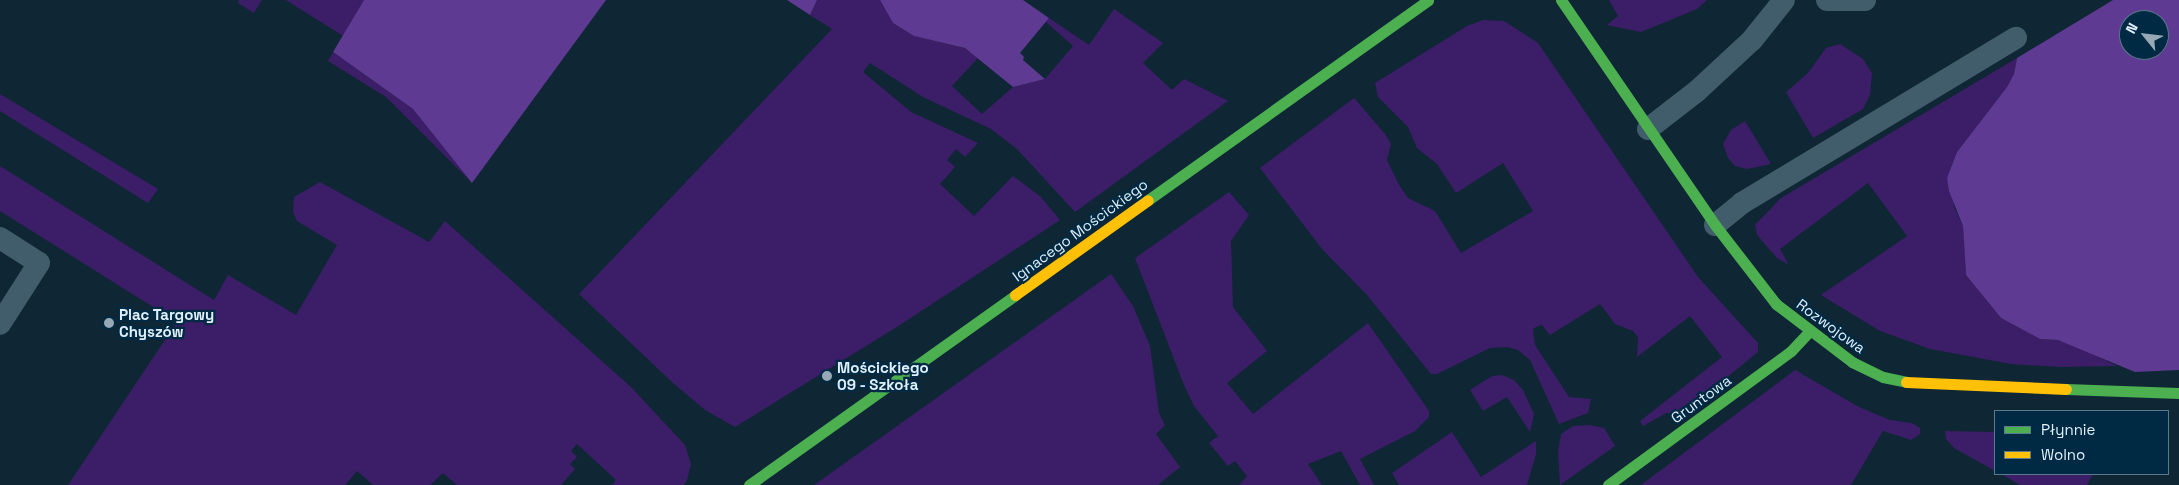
<!DOCTYPE html>
<html>
<head>
<meta charset="utf-8">
<style>
	body { margin:0 }
	#map { position:relative; width:2179px; height:485px; overflow:hidden; background:#0f2634; font-family:"Space Grotesk",sans-serif }
	div>[style] { position:absolute }
	.green>* { inset:0; background:#3c1d67 }
	.forest>* { inset:0; background:#5e3a93 }
	.lane>* { height:22px; margin:-11px; padding:0 11px; transform-origin:11px; border-radius:11px; background:#415d6c }
	.fast>* { height:11px; margin:-5.5px; padding:0 5.5px; transform-origin:5.5px; border-radius:5.5px; background:#4caf50 }
	.slow>* { height:11px; margin:-5.5px; padding:0 5.5px; transform-origin:5.5px; border-radius:5.5px; background:#ffc107 }
	.dots>* { width:14px; height:14px; translate:-50% -50%; box-sizing:border-box; border:2px solid #002a43; border-radius:50% }
	span { translate:-50% -50%; white-space:nowrap; text-align:center; line-height:1.15; -webkit-text-stroke:4.5px #002a43; paint-order:stroke }
	.street-label { font-size:15px; color:#e0effa }
	.poi-label { font-size:15px; color:#e0effa; font-weight:700 }
	.left { translate:0 -50%; text-align:left }
	.legend { position:absolute; left:1994px; top:410px; width:175px; height:65px; box-sizing:border-box; background:#002a43; border:1px solid #5a798c; margin:0; padding:6px 9px; list-style:none; font-size:15px; color:#e0effa }
	.legend li { display:flex; align-items:center; gap:10px; height:25px }
	.legend b { width:25px; border:1px solid #5a798c }
	.north { position:absolute; left:2119px; top:10px; width:50px; height:50px; box-sizing:border-box; background:#002a43; border:1px solid #5a798c; border-radius:50%; rotate:299deg; font-size:14px; font-weight:700; line-height:20px; text-align:center; color:#e0effa }
	.north::after { content:''; display:block; margin:auto; width:18px; height:22px; background:#97a9b5; clip-path:polygon(50% 0,100% 100%,50% 72%,0 100%) }
</style>
</head>
<body>
<div id="map">
	<div class="green">
		<div style="clip-path:polygon(239px 0,262px 0,254px 13px,238px 3px)"></div>
		<div style="clip-path:polygon(286px 0,364px 0,343px 36px)"></div>
		<div style="clip-path:polygon(817px 0,880px 0,893px 23px,914px 36px,965px 48px,978px 58px,952px 86px,982px 114px,1013px 87px,1045px 79px,1073px 46px,1046px 22px,1049px 18px,1089px 45px,1114px 9px,1163px 43px,1143px 63px,1172px 90px,1184px 79px,1228px 101px,1075px 212px,1017px 149px,991px 129px,923px 97px,870px 63px,863px 72px,911px 112px,978px 143px,965px 157px,956px 149px,947px 160px,955px 167px,940px 184px,974px 216px,1013px 176px,1040px 196px,1060px 220px,900px 325px,735px 427px,705px 410px,673px 383px,579px 294px,832px 29px,810px 15px)"></div>
		<div style="clip-path:polygon(1609px 0,1707px 0,1697px 9px,1641px 32px,1607px 25px,1618px 16px)"></div>
		<div style="clip-path:polygon(1483px 20px,1504px 21px,1538px 43px,1698px 277px,1758px 343px,1758px 352px,1683px 413px,1666px 413px,1643px 426px,1640px 421px,1722px 357px,1690px 316px,1637px 357px,1638px 337px,1633px 331px,1615px 324px,1600px 304px,1550px 335px,1542px 325px,1536px 327px,1533px 329px,1535px 345px,1569px 397px,1591px 399px,1588px 413px,1559px 424px,1530px 360px,1518px 350px,1507px 347px,1490px 348px,1437px 374px,1431px 374px,1367px 295px,1322px 249px,1260px 168px,1354px 98px,1385px 134px,1391px 144px,1387px 160px,1399px 185px,1408px 198px,1435px 211px,1461px 253px,1533px 211px,1503px 163px,1456px 193px,1437px 164px,1417px 148px,1408px 127px,1378px 97px,1375px 83px,1467px 26px)"></div>
		<div style="clip-path:polygon(1840px 44px,1863px 59px,1872px 73px,1870px 95px,1863px 109px,1813px 138px,1786px 92px,1808px 73px,1826px 48px)"></div>
		<div style="clip-path:polygon(333px 52px,413px 109px,472px 183px,386px 97px,328px 61px)"></div>
		<div style="clip-path:polygon(2017px 58px,2014px 74px,2007px 87px,1957px 152px,1947px 178px,1955px 209px,1963px 226px,1966px 275px,2001px 318px,2040px 339px,2058px 340px,2083px 349px,2117px 366px,2061px 367px,2011px 364px,1930px 349px,1880px 331px,1821px 295px,1907px 236px,1868px 183px,1780px 249px,1789px 265px,1777px 258px,1757px 235px,1755px 225px,1781px 198px)"></div>
		<div style="clip-path:polygon(0 94px,158px 189px,148px 203px,0 111px)"></div>
		<div style="clip-path:polygon(1745px 121px,1771px 164px,1747px 169px,1735px 166px,1728px 158px,1723px 144px,1731px 130px)"></div>
		<div style="clip-path:polygon(0 166px,214px 300px,228px 275px,296px 315px,337px 245px,297px 221px,293px 212px,294px 197px,320px 182px,429px 242px,445px 221px,631px 387px,685px 445px,691px 464px,687px 480px,684px 485px,612px 485px,616px 480px,577px 444px,571px 451px,577px 457px,570px 464px,575px 469px,561px 485px,457px 485px,443px 473px,430px 485px,373px 485px,357px 471px,345px 485px,68px 485px,177px 322px,0 211px)"></div>
		<div style="clip-path:polygon(1229px 192px,1249px 215px,1231px 241px,1233px 307px,1267px 351px,1227px 383px,1253px 414px,1368px 323px,1429px 411px,1429px 417px,1415px 431px,1360px 459px,1374px 485px,1360px 485px,1341px 451px,1308px 464px,1322px 485px,1239px 485px,1247px 476px,1235px 461px,1228px 466px,1209px 443px,1218px 436px,1194px 406px,1184px 385px,1135px 258px)"></div>
		<div style="clip-path:polygon(1111px 274px,1133px 306px,1150px 346px,1159px 413px,1165px 425px,1156px 434px,1180px 467px,1158px 485px,814px 485px)"></div>
		<div style="clip-path:polygon(1795px 370px,1859px 407px,1890px 420px,1912px 423px,1920px 428px,1920px 434px,1911px 440px,1883px 431px,1851px 485px,1641px 485px)"></div>
		<div style="clip-path:polygon(1502px 375px,1514px 380px,1523px 390px,1534px 414px,1530px 432px,1507px 397px,1483px 411px,1470px 390px,1492px 376px)"></div>
		<div style="clip-path:polygon(1590px 425px,1604px 428px,1615px 446px,1560px 485px,1558px 452px,1561px 434px,1573px 426px)"></div>
		<div style="clip-path:polygon(1945px 431px,1995px 432px,1995px 471px,1954px 448px,1946px 439px)"></div>
		<div style="clip-path:polygon(1452px 432px,1481px 477px,1536px 441px,1536px 454px,1527px 485px,1399px 485px,1392px 473px)"></div>
		<div style="clip-path:polygon(2001px 474px,2093px 474px,2087px 485px,2020px 485px)"></div>
	</div>
	<div class="forest">
		<div style="clip-path:polygon(364px 0,606px 0,472px 183px,413px 109px,333px 52px)"></div>
		<div style="clip-path:polygon(787px 0,817px 0,810px 15px)"></div>
		<div style="clip-path:polygon(880px 0,1023px 0,1049px 18px,1020px 53px,1024px 57px,1023px 60px,1045px 79px,1013px 87px,965px 48px,914px 36px,893px 23px)"></div>
		<div style="clip-path:polygon(evenodd,2113px 0,2179px 0,2179px 370px,2135px 372px,2058px 340px,2040px 339px,2001px 318px,1966px 275px,1963px 226px,1949px 191px,1947px 178px,1957px 152px,2007px 87px,2014px 74px,2017px 58px,2113px 0,2129px 20px,2159px 20px,2159px 50px,2129px 50px,2129px 20px)"></div>
	</div>
	<div class="lane">
		<div style="left:1827px;top:0;width:38px"></div>
		<div style="left:1648px;top:129px;width:62px;rotate:-37.8deg"></div>
		<div style="left:1697px;top:91px;width:75px;rotate:-42.8deg"></div>
		<div style="left:1752px;top:40px;width:51px;rotate:-51.3deg"></div>
		<div style="left:1715px;top:225px;width:35px;rotate:-39deg"></div>
		<div style="left:1742px;top:203px;width:320px;rotate:-31.1deg"></div>
		<div style="left:0;top:238px;width:46px;rotate:32.7deg"></div>
		<div style="left:39px;top:263px;width:72px;rotate:122.6deg"></div>
	</div>
	<div class="fast">
		<div style="left:1561px;top:0;width:273px;rotate:55.6deg"></div>
		<div style="left:1715px;top:225px;width:100px;rotate:52.3deg"></div>
		<div style="left:1776px;top:304px;width:96px;rotate:37.3deg"></div>
		<div style="left:1852px;top:362px;width:34px;rotate:26deg"></div>
		<div style="left:1883px;top:377px;width:24px;rotate:12deg"></div>
		<div style="left:1148px;top:200px;width:344px;rotate:-35.5deg"></div>
		<div style="left:2066px;top:389px;width:113px;rotate:2deg"></div>
		<div style="left:749px;top:485px;width:327px;rotate:-35.5deg"></div>
		<div style="left:1608px;top:485px;width:227px;rotate:-36.2deg"></div>
		<div style="left:1791px;top:351px;width:26px;rotate:-47deg"></div>
	</div>
	<div class="slow">
		<div style="left:1015px;top:295px;width:163px;rotate:-35.5deg"></div>
		<div style="left:1906px;top:382px;width:160px;rotate:2.5deg"></div>
	</div>
	<div class="dots">
		<div style="left:109px;top:323px;background:#97a9b5"></div>
		<div style="left:827px;top:376px;background:#97a9b5"></div>
	</div>
	<div class="street-label">
		<span style="left:1080px;top:230px;rotate:-36deg">Ignacego Mościckiego</span>
		<span style="left:1831px;top:326px;rotate:36deg">Rozwojowa</span>
		<span style="left:1701px;top:399px;rotate:-36deg">Gruntowa</span>
	</div>
	<div class="poi-label">
		<span class="left" style="left:119px;top:323px">Plac Targowy<br>Chyszów</span>
		<span class="left" style="left:837px;top:376px">Mościckiego<br>09 - Szkoła</span>
	</div>
	<ul class="legend">
	<li><b style="height:6px;background:#4caf50"></b>Płynnie</li>
	<li><b style="height:6px;background:#ffc107"></b>Wolno</li>
	</ul>
	<div class="north">N</div>
</div>
</body>
</html>
